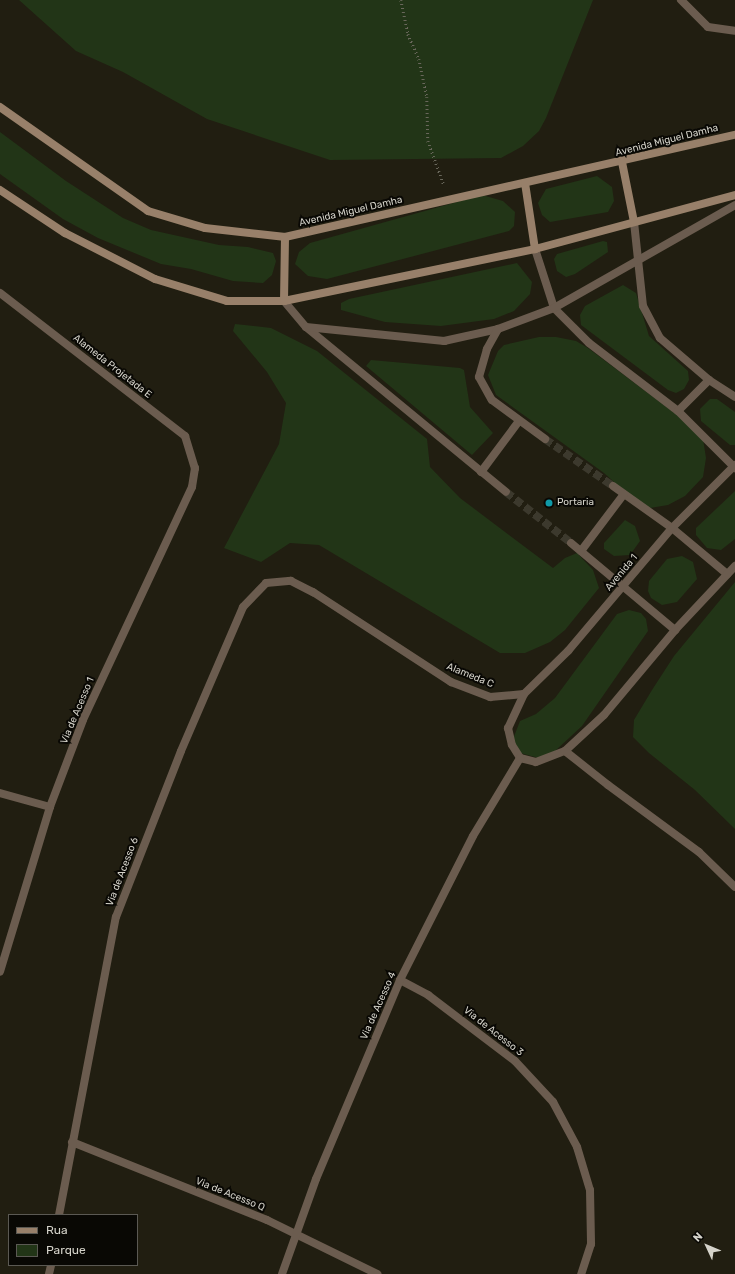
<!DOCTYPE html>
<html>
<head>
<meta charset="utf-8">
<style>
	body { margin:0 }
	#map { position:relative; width:735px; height:1274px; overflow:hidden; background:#211e11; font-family:Rubik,sans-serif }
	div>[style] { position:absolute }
	.green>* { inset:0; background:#223517 }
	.street-tunnel>* { height:8px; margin-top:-4px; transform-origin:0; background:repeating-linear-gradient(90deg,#3c392d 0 8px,transparent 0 12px) }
	.path>* { height:2.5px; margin-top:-1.25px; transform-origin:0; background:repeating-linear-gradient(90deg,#69675b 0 1px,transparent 0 4px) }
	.street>* { height:8px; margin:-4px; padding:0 4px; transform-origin:4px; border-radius:4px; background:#6b5c4f }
	.secondary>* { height:8px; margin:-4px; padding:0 4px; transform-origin:4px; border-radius:4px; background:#98806a }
	.dots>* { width:11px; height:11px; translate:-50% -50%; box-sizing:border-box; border:2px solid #090804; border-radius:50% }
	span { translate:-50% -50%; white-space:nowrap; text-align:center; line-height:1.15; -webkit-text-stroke:4px #090804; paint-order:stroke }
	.street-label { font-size:10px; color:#d5d3ca }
	.poi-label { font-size:10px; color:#d5d3ca }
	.left { translate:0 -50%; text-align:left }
	.legend { position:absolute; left:8px; top:1214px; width:130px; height:52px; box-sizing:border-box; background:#090804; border:1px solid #5b5953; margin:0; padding:5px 7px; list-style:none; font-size:12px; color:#d5d3ca }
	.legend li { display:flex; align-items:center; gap:8px; height:20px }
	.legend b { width:20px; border:1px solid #5b5953 }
	.north { position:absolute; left:687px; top:1226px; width:40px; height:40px; -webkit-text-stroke:3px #090804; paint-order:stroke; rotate:314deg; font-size:11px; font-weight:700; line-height:16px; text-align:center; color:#d5d3ca }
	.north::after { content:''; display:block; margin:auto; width:14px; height:18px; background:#d5d3ca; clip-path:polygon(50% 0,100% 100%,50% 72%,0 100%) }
</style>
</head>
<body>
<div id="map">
	<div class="green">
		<div style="clip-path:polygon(19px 0,593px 0,546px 118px,539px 131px,523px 146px,501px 158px,330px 160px,207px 119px,123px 72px,76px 51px)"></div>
		<div style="clip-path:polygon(0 132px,66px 181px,123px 218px,151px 230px,219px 245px,248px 247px,273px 253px,276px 261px,272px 275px,263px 283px,233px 281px,191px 269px,161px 264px,98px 238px,63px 219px,0 174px)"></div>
		<div style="clip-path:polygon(597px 176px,612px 187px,614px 201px,608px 212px,550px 222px,542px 215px,538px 203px,546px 189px)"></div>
		<div style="clip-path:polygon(482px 195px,503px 201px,515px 212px,514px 226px,509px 231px,327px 279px,308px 276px,295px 264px,299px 252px,310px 243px)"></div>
		<div style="clip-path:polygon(603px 241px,607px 242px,608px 252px,575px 274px,566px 277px,557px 271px,554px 259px,557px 254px)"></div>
		<div style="clip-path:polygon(517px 263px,532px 282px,530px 294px,514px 311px,494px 319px,441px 326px,385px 322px,341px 310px,341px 303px,349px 299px)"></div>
		<div style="clip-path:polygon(623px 285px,636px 293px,649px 336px,688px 371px,689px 380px,684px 389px,676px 393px,668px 390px,581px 325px,580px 315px,585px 306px)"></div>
		<div style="clip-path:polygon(235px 324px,271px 328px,317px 351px,427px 439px,430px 467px,460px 498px,553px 568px,565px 558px,577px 553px,593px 570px,599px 588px,565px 630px,550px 642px,525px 653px,500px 653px,319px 545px,290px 543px,261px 562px,224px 548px,279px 444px,286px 403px,267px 372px,233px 331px)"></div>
		<div style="clip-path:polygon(539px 337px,556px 337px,576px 341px,588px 348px,693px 427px,703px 439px,706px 458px,703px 477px,685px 496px,668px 505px,650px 508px,633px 499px,604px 473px,496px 395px,488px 375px,498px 351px,504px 345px)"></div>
		<div style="clip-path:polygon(371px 360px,460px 368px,464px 370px,470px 407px,493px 433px,472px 455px,366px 366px)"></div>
		<div style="clip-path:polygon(710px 399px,717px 399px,735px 412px,735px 445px,730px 445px,701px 421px,700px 409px)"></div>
		<div style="clip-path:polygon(735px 491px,735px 539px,721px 550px,707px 548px,696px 535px,696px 528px)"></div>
		<div style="clip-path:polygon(625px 520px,635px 526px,640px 541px,630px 555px,614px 556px,604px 549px,604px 543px)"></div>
		<div style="clip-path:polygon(682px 556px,693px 562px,697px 579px,677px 602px,662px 605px,651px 598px,648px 591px,649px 581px,667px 559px)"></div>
		<div style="clip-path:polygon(735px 582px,735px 829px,695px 790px,649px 753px,633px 737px,634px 720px,652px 690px,674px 656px)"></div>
		<div style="clip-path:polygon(629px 610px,641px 613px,646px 619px,648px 631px,582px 726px,555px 751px,539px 758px,520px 753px,513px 739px,520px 721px,536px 714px,555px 698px,617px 614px)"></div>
	</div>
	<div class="street-tunnel">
		<div style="left:545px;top:439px;width:83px;rotate:34.7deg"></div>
		<div style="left:506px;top:492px;width:83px;rotate:38.1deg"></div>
	</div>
	<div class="path">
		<div style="left:401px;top:0;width:35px;rotate:78deg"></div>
		<div style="left:408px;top:34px;width:27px;rotate:66deg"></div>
		<div style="left:419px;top:59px;width:39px;rotate:78deg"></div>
		<div style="left:427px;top:97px;width:44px;rotate:88.7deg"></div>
		<div style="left:428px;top:141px;width:47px;rotate:70deg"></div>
	</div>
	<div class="street">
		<div style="left:681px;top:0;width:38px;rotate:45deg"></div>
		<div style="left:708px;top:27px;width:27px;rotate:8deg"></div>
		<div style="left:634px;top:222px;width:84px;rotate:83.9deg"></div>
		<div style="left:643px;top:306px;width:36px;rotate:62deg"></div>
		<div style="left:660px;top:338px;width:65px;rotate:40.6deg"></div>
		<div style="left:709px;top:380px;width:31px;rotate:33deg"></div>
		<div style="left:535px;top:249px;width:62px;rotate:72.1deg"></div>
		<div style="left:554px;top:308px;width:49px;rotate:45deg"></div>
		<div style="left:589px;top:343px;width:112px;rotate:37.4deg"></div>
		<div style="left:678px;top:411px;width:81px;rotate:45deg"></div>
		<div style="left:0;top:293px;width:234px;rotate:37.7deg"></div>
		<div style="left:185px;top:436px;width:34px;rotate:73deg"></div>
		<div style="left:195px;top:468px;width:19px;rotate:99deg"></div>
		<div style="left:192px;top:487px;width:257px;rotate:115.1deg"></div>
		<div style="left:83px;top:720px;width:93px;rotate:110.8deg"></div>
		<div style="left:50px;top:807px;width:172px;rotate:106.9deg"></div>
		<div style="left:284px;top:301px;width:34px;rotate:50deg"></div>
		<div style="left:306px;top:327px;width:259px;rotate:39.5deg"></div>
		<div style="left:306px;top:327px;width:139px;rotate:5.8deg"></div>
		<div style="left:444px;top:341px;width:55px;rotate:-12.5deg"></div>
		<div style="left:498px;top:329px;width:60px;rotate:-20.6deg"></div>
		<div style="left:554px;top:308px;width:208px;rotate:-29.6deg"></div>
		<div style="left:498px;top:329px;width:23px;rotate:119deg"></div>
		<div style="left:487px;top:349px;width:29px;rotate:106deg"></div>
		<div style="left:479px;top:377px;width:26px;rotate:61deg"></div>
		<div style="left:492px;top:400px;width:66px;rotate:36.3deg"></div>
		<div style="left:678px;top:411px;width:44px;rotate:-45deg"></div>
		<div style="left:481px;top:472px;width:64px;rotate:-53.3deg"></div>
		<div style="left:613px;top:486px;width:72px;rotate:35.4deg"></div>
		<div style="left:672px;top:528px;width:72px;rotate:39.9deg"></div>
		<div style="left:571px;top:543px;width:136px;rotate:39.9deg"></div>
		<div style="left:581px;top:551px;width:71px;rotate:-53deg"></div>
		<div style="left:524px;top:694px;width:62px;rotate:-44.3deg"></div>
		<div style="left:568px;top:651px;width:161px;rotate:-49.8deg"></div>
		<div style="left:672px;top:528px;width:89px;rotate:-45deg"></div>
		<div style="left:565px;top:751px;width:53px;rotate:-42.7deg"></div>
		<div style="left:604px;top:715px;width:111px;rotate:-50.1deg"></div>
		<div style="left:675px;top:630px;width:88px;rotate:-46.8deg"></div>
		<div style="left:0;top:793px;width:52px;rotate:15.6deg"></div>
		<div style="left:400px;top:980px;width:32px;rotate:28deg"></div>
		<div style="left:428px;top:995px;width:109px;rotate:37.2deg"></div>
		<div style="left:515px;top:1061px;width:56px;rotate:47.2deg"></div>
		<div style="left:553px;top:1102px;width:51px;rotate:61.9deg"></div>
		<div style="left:577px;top:1147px;width:45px;rotate:73.2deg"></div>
		<div style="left:590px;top:1190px;width:54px;rotate:88.9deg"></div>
		<div style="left:591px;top:1244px;width:32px;rotate:108deg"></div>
		<div style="left:72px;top:1142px;width:210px;rotate:21.8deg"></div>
		<div style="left:267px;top:1220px;width:123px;rotate:26.1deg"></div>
		<div style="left:59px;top:1215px;width:303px;rotate:-79.2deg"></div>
		<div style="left:116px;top:917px;width:178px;rotate:-68.6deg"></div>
		<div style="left:181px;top:751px;width:157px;rotate:-66.7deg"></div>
		<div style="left:243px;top:607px;width:33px;rotate:-46deg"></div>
		<div style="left:266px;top:583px;width:25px;rotate:-5deg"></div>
		<div style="left:291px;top:581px;width:25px;rotate:27deg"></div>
		<div style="left:313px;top:592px;width:165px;rotate:33.1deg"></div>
		<div style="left:451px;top:682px;width:42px;rotate:21deg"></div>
		<div style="left:490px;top:697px;width:34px;rotate:-5deg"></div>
		<div style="left:524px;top:694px;width:38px;rotate:115deg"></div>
		<div style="left:508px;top:728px;width:17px;rotate:77deg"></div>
		<div style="left:512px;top:745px;width:15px;rotate:58deg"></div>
		<div style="left:520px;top:758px;width:16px;rotate:14deg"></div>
		<div style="left:536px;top:762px;width:31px;rotate:-21deg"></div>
		<div style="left:565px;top:751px;width:55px;rotate:38.3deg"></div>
		<div style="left:608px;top:785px;width:113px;rotate:36.4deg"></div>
		<div style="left:699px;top:852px;width:50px;rotate:44.2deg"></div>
		<div style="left:49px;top:1274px;width:9px;rotate:-77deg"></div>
		<div style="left:282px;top:1274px;width:101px;rotate:-70.3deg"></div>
		<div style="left:316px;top:1179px;width:216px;rotate:-67.1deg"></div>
		<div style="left:400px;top:980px;width:161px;rotate:-63.1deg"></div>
		<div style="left:473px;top:836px;width:91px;rotate:-58.9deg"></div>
	</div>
	<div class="secondary">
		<div style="left:0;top:107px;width:181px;rotate:35.1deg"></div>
		<div style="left:148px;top:211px;width:59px;rotate:16.6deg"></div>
		<div style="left:205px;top:228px;width:81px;rotate:6.4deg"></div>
		<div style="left:285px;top:237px;width:461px;rotate:-12.8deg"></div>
		<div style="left:622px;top:162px;width:61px;rotate:78.7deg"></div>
		<div style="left:525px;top:183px;width:67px;rotate:81.4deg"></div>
		<div style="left:0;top:190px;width:78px;rotate:33.5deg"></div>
		<div style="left:65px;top:233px;width:101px;rotate:27.1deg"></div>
		<div style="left:155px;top:279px;width:75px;rotate:17deg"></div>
		<div style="left:227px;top:301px;width:57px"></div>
		<div style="left:284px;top:301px;width:256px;rotate:-11.7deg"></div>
		<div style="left:535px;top:249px;width:207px;rotate:-15.1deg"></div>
		<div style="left:284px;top:301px;width:64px;rotate:-89.1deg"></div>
	</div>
	<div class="dots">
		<div style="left:549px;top:503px;background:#0f9aa8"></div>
	</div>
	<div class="street-label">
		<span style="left:667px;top:141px;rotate:-14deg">Avenida Miguel Damha</span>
		<span style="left:351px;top:212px;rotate:-13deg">Avenida Miguel Damha</span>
		<span style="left:112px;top:367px;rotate:38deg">Alameda Projetada E</span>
		<span style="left:622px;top:573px;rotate:-50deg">Avenida 1</span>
		<span style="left:470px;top:676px;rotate:22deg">Alameda C</span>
		<span style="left:78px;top:711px;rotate:-67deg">Via de Acesso 1</span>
		<span style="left:123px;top:872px;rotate:-69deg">Via de Acesso 6</span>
		<span style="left:379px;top:1006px;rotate:-66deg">Via de Acesso 4</span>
		<span style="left:493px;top:1032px;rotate:38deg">Via de Acesso 3</span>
		<span style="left:230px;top:1195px;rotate:22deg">Via de Acesso Q</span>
	</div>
	<div class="poi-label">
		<span class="left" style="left:557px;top:503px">Portaria</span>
	</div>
	<ul class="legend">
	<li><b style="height:5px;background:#98806a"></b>Rua</li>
	<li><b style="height:11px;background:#223517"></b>Parque</li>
	</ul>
	<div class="north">N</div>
</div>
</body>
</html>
